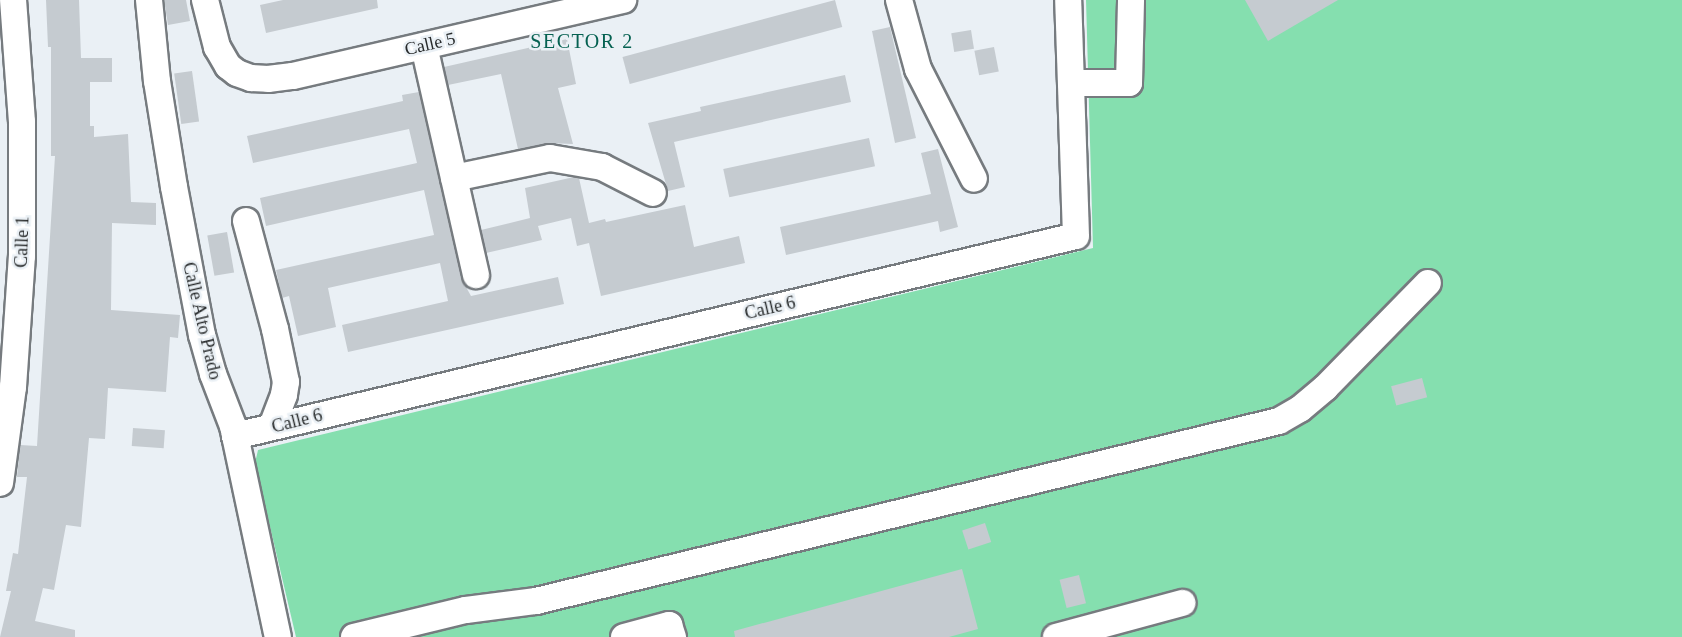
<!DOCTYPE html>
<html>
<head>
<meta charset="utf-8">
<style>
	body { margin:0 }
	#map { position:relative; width:1682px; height:637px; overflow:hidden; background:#eaf0f5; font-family:"Times New Roman",serif }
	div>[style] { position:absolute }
	.green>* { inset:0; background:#85dfaf }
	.building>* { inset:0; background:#c5cbd0; transform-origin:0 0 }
	.roads { filter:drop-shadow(2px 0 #767b7f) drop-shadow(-2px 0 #767b7f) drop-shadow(0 2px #767b7f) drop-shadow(0 -2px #767b7f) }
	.minor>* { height:26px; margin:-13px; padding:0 13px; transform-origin:13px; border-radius:13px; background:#fff }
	span { translate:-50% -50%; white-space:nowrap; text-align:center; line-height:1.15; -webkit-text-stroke:5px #eaf0f5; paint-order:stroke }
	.street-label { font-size:18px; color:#272a2b }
	.neighbourhood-label { font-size:20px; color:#056151; letter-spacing:1.5px }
</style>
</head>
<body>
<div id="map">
	<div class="green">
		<div style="clip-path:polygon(1086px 0,1682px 0,1682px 637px,296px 637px,255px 463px,258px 450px,1093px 248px)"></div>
	</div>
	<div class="building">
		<div style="clip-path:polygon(46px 0,79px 0,81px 58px,112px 58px,112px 82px,90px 82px,90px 126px,94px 126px,94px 137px,128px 134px,131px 202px,156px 203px,156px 225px,112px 223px,111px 310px,180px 315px,178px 338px,170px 337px,166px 392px,108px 388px,105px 439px,89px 438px,81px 527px,66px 525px,54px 590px,43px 588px,35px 621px,75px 630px,75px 637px,0 637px,11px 591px,6px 591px,13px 553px,18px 554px,27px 477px,17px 477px,20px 445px,37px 446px,55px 156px,51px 156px,51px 47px,48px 47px)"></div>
		<div style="clip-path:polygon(164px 0,186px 0,190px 21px,168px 25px)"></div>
		<div style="clip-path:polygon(283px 0,377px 0,378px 8px,266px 33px,260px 5px)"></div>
		<div style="left:835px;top:0;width:28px;height:220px;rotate:75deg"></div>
		<div style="clip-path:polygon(1245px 0,1338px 0,1268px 41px)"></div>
		<div style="clip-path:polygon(890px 27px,916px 138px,895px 143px,872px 31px)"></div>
		<div style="left:971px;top:30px;width:19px;height:20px;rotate:81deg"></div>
		<div style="clip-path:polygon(567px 39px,576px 84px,558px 88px,573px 144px,547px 143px,518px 149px,501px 74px,448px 85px,444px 67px)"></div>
		<div style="left:994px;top:47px;width:25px;height:20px;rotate:79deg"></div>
		<div style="left:192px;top:71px;width:51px;height:18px;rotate:82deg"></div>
		<div style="clip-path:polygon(845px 75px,851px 102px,674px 142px,685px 187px,668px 191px,648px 123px,701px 111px,700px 107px)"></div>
		<div style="clip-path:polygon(419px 92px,461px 278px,471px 296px,558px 277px,564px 304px,348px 352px,342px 325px,448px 301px,440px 263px,328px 288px,336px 327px,298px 336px,289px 296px,282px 298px,276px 270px,434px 235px,424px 190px,266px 226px,260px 198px,417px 163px,409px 129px,253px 163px,247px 136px,403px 101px,402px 95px)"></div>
		<div style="left:869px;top:138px;width:29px;height:149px;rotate:78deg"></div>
		<div style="clip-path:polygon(938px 149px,958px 227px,940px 232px,938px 221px,786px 255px,780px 227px,931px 194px,921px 153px)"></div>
		<div style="clip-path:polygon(574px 177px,579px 178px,589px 223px,605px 219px,606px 222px,685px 205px,694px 247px,739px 236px,745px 263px,601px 296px,589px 243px,577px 246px,571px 218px,538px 226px,542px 240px,486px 253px,481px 230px,530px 218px,525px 188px)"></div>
		<div style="left:227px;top:232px;width:41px;height:20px;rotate:80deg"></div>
		<div style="left:1422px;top:378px;width:20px;height:32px;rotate:75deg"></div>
		<div style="left:133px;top:428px;width:32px;height:18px;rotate:4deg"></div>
		<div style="left:985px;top:523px;width:20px;height:24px;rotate:72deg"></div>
		<div style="clip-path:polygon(962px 569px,978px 629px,949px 637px,735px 637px,734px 631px)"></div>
		<div style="left:1079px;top:575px;width:29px;height:20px;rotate:76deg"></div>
	</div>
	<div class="roads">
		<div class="minor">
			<div style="left:149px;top:0;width:81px;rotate:84.4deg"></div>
			<div style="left:157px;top:81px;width:107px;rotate:80.9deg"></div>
			<div style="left:174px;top:187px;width:151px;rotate:79.3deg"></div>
			<div style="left:202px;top:335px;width:41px;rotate:74.2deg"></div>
			<div style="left:213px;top:374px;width:56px;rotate:69deg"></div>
			<div style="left:233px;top:426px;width:216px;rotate:78deg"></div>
			<div style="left:205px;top:0;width:49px;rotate:75.7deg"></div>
			<div style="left:217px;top:47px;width:22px;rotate:60deg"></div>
			<div style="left:228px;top:66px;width:11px;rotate:38deg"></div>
			<div style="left:237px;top:73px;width:15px;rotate:20deg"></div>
			<div style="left:251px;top:78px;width:17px;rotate:3deg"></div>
			<div style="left:268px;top:79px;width:25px;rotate:-7deg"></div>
			<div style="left:293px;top:76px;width:339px;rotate:-13deg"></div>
			<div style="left:899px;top:0;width:72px;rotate:74.6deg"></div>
			<div style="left:918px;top:69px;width:123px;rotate:63deg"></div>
			<div style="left:424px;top:46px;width:235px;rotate:77.2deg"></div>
			<div style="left:1071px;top:83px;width:58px"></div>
			<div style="left:1129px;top:83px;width:83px;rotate:-88.6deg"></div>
			<div style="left:454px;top:178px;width:98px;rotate:-11.8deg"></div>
			<div style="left:550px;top:158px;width:53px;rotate:9.8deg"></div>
			<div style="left:602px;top:167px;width:57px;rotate:27deg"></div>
			<div style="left:246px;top:221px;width:112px;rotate:75deg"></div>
			<div style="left:275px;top:329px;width:54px;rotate:78.3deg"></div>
			<div style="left:286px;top:382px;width:13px;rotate:99deg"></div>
			<div style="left:284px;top:395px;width:34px;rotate:111deg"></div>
			<div style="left:235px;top:436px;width:864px;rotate:-13.38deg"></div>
			<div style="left:1076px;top:236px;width:236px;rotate:-91.9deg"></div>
			<div style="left:0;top:483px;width:97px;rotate:-82.3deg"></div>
			<div style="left:13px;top:387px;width:131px;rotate:-86.1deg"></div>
			<div style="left:22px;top:256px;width:134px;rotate:-90deg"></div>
			<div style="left:22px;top:122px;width:122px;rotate:-94.2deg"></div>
			<div style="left:354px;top:637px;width:115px;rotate:-13.6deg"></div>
			<div style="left:466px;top:610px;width:71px;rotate:-7.3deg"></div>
			<div style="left:536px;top:601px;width:764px;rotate:-13.62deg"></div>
			<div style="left:1279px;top:421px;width:24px;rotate:-30deg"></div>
			<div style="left:1300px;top:409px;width:33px;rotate:-40deg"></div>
			<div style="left:1325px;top:388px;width:147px;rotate:-45.6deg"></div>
			<div style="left:624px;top:637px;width:47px;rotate:-14.9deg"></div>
			<div style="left:669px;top:625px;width:13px;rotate:72deg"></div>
			<div style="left:1056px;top:637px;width:131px;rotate:-15.1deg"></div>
		</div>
	</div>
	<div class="street-label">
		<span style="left:430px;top:44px;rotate:-13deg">Calle 5</span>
		<span style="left:22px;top:242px;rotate:-88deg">Calle 1</span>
		<span style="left:770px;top:308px;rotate:-13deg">Calle 6</span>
		<span style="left:202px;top:321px;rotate:77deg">Calle Alto Prado</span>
		<span style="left:297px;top:421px;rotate:-14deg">Calle 6</span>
	</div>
	<div class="neighbourhood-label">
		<span style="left:582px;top:41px">SECTOR 2</span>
	</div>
</div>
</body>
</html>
